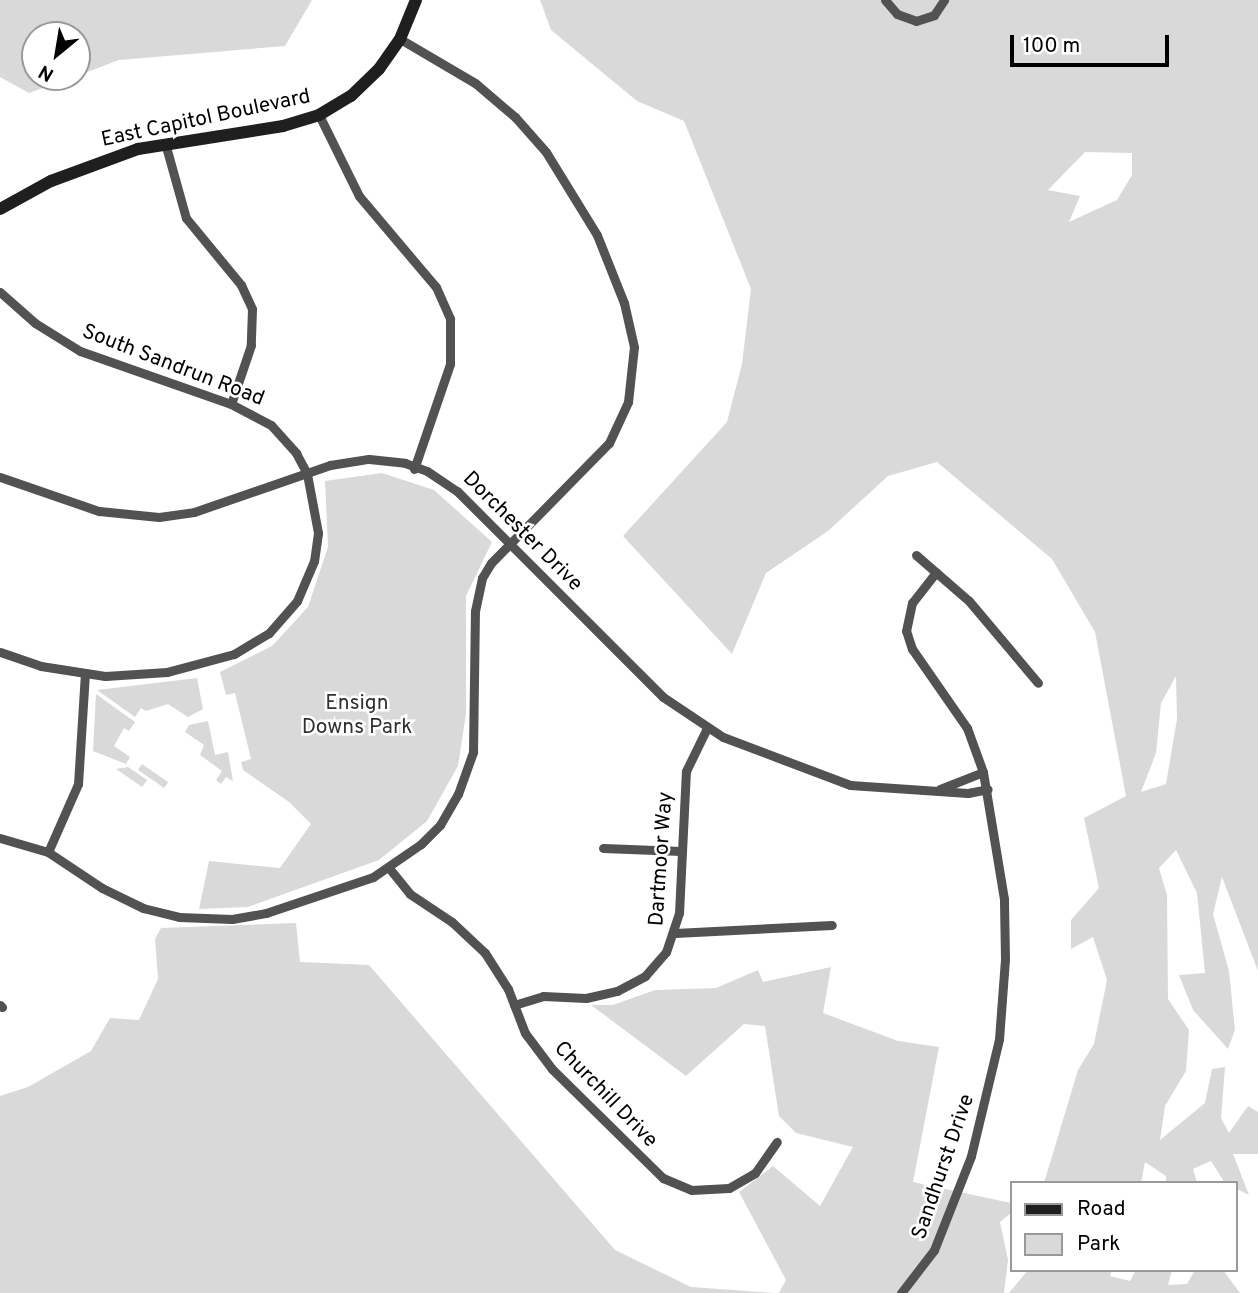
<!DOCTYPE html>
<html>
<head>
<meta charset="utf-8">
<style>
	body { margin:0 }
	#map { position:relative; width:1258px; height:1293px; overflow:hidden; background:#fff; font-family:Overpass,sans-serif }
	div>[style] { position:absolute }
	.green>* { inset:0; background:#d9d9d9; transform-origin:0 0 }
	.street>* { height:9px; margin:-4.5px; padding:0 4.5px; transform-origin:4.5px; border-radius:4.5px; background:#525252 }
	.secondary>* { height:12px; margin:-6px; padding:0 6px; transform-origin:6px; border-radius:6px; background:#1f1f1f }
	span { translate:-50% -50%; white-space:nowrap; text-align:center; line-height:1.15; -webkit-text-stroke:5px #fff; paint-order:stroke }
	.street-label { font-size:21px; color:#000 }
	.park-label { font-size:21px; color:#303030 }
	.legend { position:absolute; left:1010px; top:1181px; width:228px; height:91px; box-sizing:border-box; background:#fff; border:2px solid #999; margin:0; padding:9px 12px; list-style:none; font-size:21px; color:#000 }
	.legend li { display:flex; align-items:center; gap:14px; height:35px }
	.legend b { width:35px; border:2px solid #999 }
	.north { position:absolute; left:21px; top:21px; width:70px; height:70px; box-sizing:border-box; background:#fff; border:2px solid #999; border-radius:50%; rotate:210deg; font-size:19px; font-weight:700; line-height:28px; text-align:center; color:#000 }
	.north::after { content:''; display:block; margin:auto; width:24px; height:32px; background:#000; clip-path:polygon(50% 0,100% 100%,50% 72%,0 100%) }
	.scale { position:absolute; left:1010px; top:35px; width:159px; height:32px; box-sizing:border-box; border:4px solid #000; border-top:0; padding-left:9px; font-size:21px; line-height:24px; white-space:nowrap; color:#000; -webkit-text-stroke:5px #fff; paint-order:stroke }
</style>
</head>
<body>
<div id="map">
	<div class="green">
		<div style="clip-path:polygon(0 0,312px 0,285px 46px,119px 60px,77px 76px,77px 35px,35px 35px,35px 77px,73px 77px,29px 93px,0 77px)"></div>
		<div style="clip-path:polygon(evenodd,540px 0,1258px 0,1258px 971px,1222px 877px,1213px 914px,1229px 971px,1235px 1030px,1228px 1049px,1193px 1010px,1179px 975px,1205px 973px,1197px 893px,1176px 850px,1159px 868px,1167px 895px,1168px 999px,1189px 1030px,1186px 1071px,1165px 1106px,1160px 1140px,1205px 1103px,1212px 1069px,1225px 1067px,1221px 1118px,1229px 1133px,1248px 1106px,1258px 1112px,1258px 1154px,1233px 1154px,1249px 1195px,1235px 1188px,1235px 1183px,1225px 1183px,1211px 1161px,1193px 1169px,1197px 1183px,1166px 1183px,1166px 1176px,1145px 1162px,1141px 1183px,1044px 1183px,1078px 1070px,1094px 1044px,1107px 980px,1093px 937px,1071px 949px,1071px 920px,1099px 888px,1084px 818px,1126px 796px,1095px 632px,1052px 559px,937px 462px,888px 476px,828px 531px,766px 573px,732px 654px,623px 536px,727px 422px,742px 364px,751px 289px,684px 121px,637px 101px,551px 30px,540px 0,1085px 152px,1132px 153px,1132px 175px,1117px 200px,1069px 222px,1080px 196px,1048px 190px,1085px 152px,540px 0,1176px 676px,1177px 719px,1166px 784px,1141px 792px,1156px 753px,1161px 703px,1176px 676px)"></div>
		<div style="clip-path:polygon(382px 473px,434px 490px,492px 542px,466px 596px,466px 714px,458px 766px,427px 821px,379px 860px,248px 907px,199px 909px,209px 861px,280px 868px,311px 824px,289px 802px,243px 770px,241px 762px,251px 759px,235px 693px,226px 695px,220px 672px,272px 646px,308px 607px,328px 547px,325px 481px)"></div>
		<div style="clip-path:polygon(197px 678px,203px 709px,188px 717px,168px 704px,146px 711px,141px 708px,135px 717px,97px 690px)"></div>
		<div style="clip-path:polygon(96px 694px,135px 722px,129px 731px,124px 728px,114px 746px,130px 757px,126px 764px,93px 751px)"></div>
		<div style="clip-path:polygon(208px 721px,215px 755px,228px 752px,233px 781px,226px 777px,221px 784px,216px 780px,222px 771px,200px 755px,204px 745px,185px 732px,189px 725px)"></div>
		<div style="left:142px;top:764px;width:32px;height:7px;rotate:35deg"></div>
		<div style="clip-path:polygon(128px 767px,147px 780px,142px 787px,116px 769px)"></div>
		<div style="clip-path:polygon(296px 923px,300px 962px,369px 965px,615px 1250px,691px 1287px,775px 1293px,0 1293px,0 1096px,28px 1087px,91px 1051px,110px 1018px,139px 1020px,158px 979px,155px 939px,161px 928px)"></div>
		<div style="clip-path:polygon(831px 967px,823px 1013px,898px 1041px,939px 1047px,913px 1182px,1011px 1203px,1011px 1213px,1000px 1222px,1008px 1260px,1004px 1293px,779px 1293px,786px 1280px,739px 1192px,773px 1166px,820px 1206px,853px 1147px,796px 1133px,779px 1116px,765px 1026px,744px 1024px,686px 1076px,591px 1005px,613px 1005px,655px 990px,716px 988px,758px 970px,763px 982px)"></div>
		<div style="clip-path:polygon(1028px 1270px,1112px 1270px,1110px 1276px,1130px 1281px,1136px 1270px,1172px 1270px,1168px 1285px,1187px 1284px,1195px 1270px,1223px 1270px,1240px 1293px,1009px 1293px)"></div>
	</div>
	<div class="street">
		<div style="left:885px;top:0;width:18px;rotate:49deg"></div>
		<div style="left:897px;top:14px;width:20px;rotate:20deg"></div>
		<div style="left:916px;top:21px;width:19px;rotate:-18deg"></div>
		<div style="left:934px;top:15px;width:18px;rotate:-56deg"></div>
		<div style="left:319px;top:115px;width:90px;rotate:63.7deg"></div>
		<div style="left:359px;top:196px;width:119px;rotate:49.8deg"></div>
		<div style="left:436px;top:287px;width:35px;rotate:66deg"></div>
		<div style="left:450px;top:319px;width:45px;rotate:90deg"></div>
		<div style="left:450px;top:364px;width:111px;rotate:108.9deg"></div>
		<div style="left:165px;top:143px;width:78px;rotate:74.4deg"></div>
		<div style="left:186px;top:218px;width:87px;rotate:50.6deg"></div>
		<div style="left:241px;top:285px;width:26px;rotate:65deg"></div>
		<div style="left:252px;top:309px;width:36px;rotate:92deg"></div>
		<div style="left:251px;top:345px;width:62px;rotate:108.7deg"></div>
		<div style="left:0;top:292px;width:47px;rotate:41.5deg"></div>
		<div style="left:35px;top:323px;width:53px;rotate:31.9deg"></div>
		<div style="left:80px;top:351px;width:160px;rotate:19.3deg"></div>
		<div style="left:231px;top:404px;width:45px;rotate:27.7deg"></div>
		<div style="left:271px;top:425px;width:38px;rotate:48deg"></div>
		<div style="left:296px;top:453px;width:24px;rotate:62deg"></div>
		<div style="left:307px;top:474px;width:60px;rotate:79.4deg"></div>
		<div style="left:318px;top:533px;width:28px;rotate:98deg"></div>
		<div style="left:314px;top:561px;width:43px;rotate:113deg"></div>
		<div style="left:297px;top:601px;width:43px;rotate:131.2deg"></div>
		<div style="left:269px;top:633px;width:41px;rotate:149deg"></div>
		<div style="left:234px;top:654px;width:69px;rotate:165deg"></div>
		<div style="left:167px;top:672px;width:62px;rotate:176.3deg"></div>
		<div style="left:105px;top:676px;width:65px;rotate:-171.1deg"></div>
		<div style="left:41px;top:666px;width:43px;rotate:-161.1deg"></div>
		<div style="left:0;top:477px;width:105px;rotate:19deg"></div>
		<div style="left:99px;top:511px;width:60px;rotate:5.7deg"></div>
		<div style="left:159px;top:517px;width:35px;rotate:-8deg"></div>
		<div style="left:194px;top:512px;width:144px;rotate:-19.1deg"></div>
		<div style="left:330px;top:465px;width:39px;rotate:-9deg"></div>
		<div style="left:369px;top:459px;width:36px;rotate:6deg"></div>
		<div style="left:405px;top:463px;width:23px;rotate:20deg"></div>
		<div style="left:427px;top:471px;width:36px;rotate:34deg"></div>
		<div style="left:457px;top:491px;width:291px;rotate:45deg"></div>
		<div style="left:663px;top:697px;width:72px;rotate:33.7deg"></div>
		<div style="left:723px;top:737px;width:136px;rotate:20.7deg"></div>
		<div style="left:850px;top:785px;width:118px;rotate:3.9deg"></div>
		<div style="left:968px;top:793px;width:20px;rotate:-11deg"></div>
		<div style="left:916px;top:555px;width:70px;rotate:41deg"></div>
		<div style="left:969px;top:601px;width:107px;rotate:49.9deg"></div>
		<div style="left:940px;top:789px;width:46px;rotate:-21.6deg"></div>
		<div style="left:0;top:838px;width:50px;rotate:16.3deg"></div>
		<div style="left:48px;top:852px;width:65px;rotate:33.7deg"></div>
		<div style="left:102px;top:888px;width:46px;rotate:26deg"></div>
		<div style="left:143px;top:908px;width:37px;rotate:14deg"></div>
		<div style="left:179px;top:917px;width:53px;rotate:2.2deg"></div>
		<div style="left:232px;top:919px;width:35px;rotate:-10deg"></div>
		<div style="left:266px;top:913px;width:113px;rotate:-18.6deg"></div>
		<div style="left:373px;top:877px;width:58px;rotate:-34.5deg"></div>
		<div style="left:421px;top:844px;width:27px;rotate:-45deg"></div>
		<div style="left:440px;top:825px;width:36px;rotate:-60deg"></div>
		<div style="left:458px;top:794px;width:45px;rotate:-70.3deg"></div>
		<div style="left:473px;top:752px;width:141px;rotate:-89.2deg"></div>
		<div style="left:475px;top:611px;width:34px;rotate:-78deg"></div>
		<div style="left:482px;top:578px;width:17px;rotate:-59deg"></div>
		<div style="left:491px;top:563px;width:168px;rotate:-45.5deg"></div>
		<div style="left:609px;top:443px;width:45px;rotate:-65.1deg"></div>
		<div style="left:628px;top:402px;width:55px;rotate:-83.8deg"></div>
		<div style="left:634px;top:347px;width:45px;rotate:-102.8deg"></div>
		<div style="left:624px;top:303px;width:73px;rotate:-111.7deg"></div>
		<div style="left:597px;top:235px;width:97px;rotate:-121.6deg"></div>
		<div style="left:546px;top:152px;width:47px;rotate:-131.5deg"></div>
		<div style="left:515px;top:117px;width:52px;rotate:-139.6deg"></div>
		<div style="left:475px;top:83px;width:87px;rotate:-149.6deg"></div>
		<div style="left:603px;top:848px;width:78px;rotate:2.2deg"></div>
		<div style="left:48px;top:852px;width:74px;rotate:-66.2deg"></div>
		<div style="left:78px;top:784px;width:110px;rotate:-86.4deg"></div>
		<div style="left:389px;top:868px;width:33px;rotate:51deg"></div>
		<div style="left:410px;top:894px;width:50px;rotate:33.7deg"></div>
		<div style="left:452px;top:922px;width:45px;rotate:43.2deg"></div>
		<div style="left:485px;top:953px;width:43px;rotate:57.4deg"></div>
		<div style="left:508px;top:989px;width:47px;rotate:68.9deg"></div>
		<div style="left:525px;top:1033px;width:45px;rotate:53.1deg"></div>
		<div style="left:552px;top:1069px;width:156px;rotate:44.5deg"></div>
		<div style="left:663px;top:1178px;width:30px;rotate:23deg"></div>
		<div style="left:691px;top:1190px;width:38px;rotate:-3deg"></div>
		<div style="left:729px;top:1188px;width:30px;rotate:-30deg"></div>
		<div style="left:755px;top:1173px;width:38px;rotate:-55deg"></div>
		<div style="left:675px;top:933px;width:157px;rotate:-2.9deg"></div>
		<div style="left:0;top:1005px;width:3px;rotate:45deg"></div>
		<div style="left:514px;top:1005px;width:30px;rotate:-17deg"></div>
		<div style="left:543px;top:996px;width:43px;rotate:2.7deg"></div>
		<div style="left:586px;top:998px;width:32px;rotate:-13deg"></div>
		<div style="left:617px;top:991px;width:32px;rotate:-28deg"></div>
		<div style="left:645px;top:976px;width:32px;rotate:-49deg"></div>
		<div style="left:666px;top:952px;width:41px;rotate:-71.6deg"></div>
		<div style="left:679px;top:913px;width:142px;rotate:-87.2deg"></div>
		<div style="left:686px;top:771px;width:48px;rotate:-64deg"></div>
		<div style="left:901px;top:1293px;width:54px;rotate:-52.5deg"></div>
		<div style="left:934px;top:1250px;width:101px;rotate:-68.5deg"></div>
		<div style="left:971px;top:1156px;width:120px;rotate:-76.5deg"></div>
		<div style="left:999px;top:1039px;width:80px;rotate:-85.7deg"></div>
		<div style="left:1005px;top:959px;width:60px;rotate:-91deg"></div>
		<div style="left:1004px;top:899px;width:129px;rotate:-99.4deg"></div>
		<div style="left:983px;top:772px;width:47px;rotate:-110deg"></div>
		<div style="left:967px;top:728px;width:96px;rotate:-124.8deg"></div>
		<div style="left:912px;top:649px;width:19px;rotate:-108deg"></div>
		<div style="left:906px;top:631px;width:29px;rotate:-78deg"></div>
		<div style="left:912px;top:603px;width:39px;rotate:-52deg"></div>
	</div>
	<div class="secondary">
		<div style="left:0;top:209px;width:58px;rotate:-28.8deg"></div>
		<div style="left:51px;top:181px;width:93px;rotate:-20.2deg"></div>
		<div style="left:138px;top:149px;width:147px;rotate:-9deg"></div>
		<div style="left:283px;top:126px;width:38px;rotate:-17deg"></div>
		<div style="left:319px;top:115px;width:37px;rotate:-31deg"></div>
		<div style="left:351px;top:96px;width:39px;rotate:-44deg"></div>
		<div style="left:379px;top:69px;width:37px;rotate:-55deg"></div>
		<div style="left:400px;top:39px;width:42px;rotate:-67.7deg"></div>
	</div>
	<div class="street-label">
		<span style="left:206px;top:119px;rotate:-12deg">East Capitol Boulevard</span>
		<span style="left:173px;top:366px;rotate:21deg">South Sandrun Road</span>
		<span style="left:522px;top:532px;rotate:45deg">Dorchester Drive</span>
		<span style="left:662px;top:859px;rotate:-86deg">Dartmoor Way</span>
		<span style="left:605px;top:1095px;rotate:46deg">Churchill Drive</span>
		<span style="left:944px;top:1167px;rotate:-71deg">Sandhurst Drive</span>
	</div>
	<div class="park-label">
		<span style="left:357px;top:716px">Ensign<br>Downs Park</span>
	</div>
	<ul class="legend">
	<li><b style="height:9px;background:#1f1f1f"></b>Road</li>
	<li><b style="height:19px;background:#d9d9d9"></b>Park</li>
	</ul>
	<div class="north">N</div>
	<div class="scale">100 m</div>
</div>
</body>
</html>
